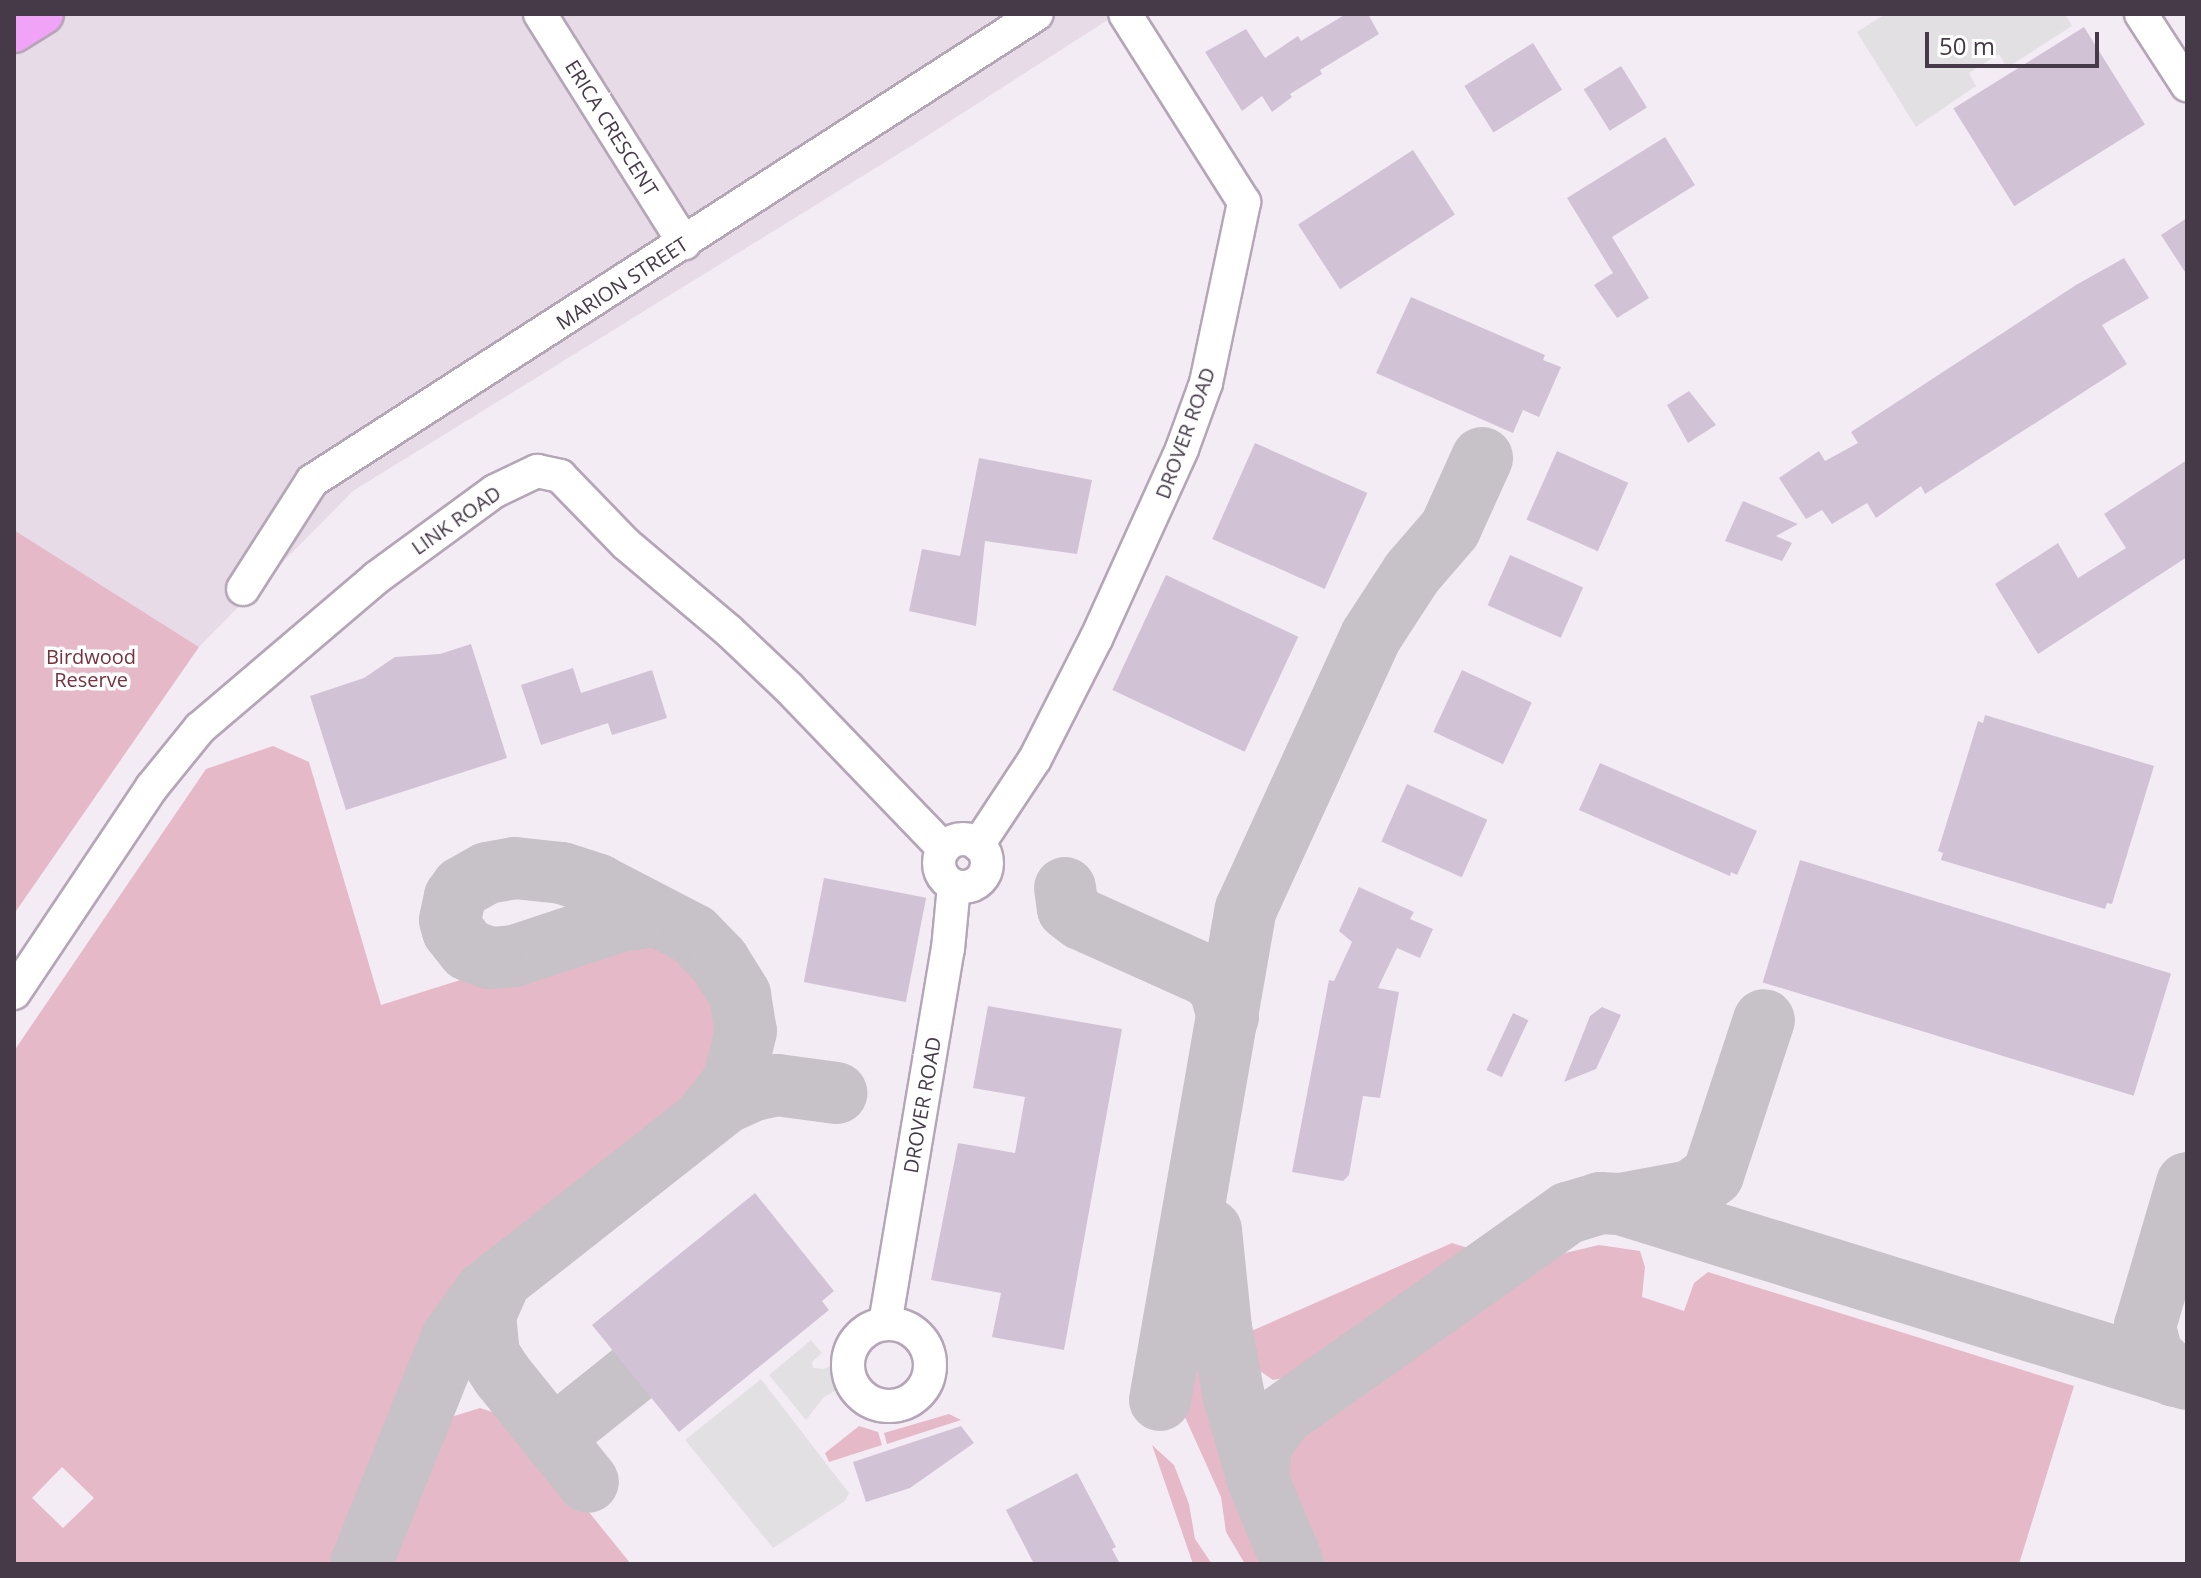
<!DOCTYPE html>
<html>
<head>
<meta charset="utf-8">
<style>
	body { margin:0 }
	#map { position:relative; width:2201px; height:1578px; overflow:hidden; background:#f4ecf5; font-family:"Open Sans",sans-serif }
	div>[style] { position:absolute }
	.residential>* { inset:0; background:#e7dbe8 }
	.green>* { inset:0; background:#e5b9c8 }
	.parking>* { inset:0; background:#e3e0e4 }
	.taxiway>* { height:62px; margin:-31px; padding:0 31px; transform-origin:31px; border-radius:31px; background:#c6c2c7 }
	.building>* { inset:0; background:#d2c2d6; transform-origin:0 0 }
	.roads { filter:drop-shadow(2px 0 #b5a6b7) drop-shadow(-2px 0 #b5a6b7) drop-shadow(0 2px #b5a6b7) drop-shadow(0 -2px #b5a6b7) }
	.minor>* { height:32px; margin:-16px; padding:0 16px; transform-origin:16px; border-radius:16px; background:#fff }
	.minor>.ring { margin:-16px; padding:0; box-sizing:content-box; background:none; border:32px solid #fff; border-radius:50% }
	.major>* { height:40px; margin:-20px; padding:0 20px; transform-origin:20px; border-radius:20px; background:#f1a3f7 }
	span { translate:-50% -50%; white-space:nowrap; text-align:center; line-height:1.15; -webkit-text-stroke:7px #fff; paint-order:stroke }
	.street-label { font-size:20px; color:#463a49 }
	.park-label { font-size:20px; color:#77313c }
	.frame { position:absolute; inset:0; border:16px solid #463a49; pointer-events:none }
	.scale { position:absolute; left:1925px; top:32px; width:174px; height:36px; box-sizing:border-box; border:4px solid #463a49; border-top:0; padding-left:10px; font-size:24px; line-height:28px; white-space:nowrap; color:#463a49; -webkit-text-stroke:6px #fff; paint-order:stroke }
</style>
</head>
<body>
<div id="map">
	<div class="residential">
		<div style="clip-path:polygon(14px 14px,1117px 14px,916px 143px,353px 491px,199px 647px,14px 530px)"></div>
	</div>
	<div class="green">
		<div style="clip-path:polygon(14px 530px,199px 647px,14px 914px)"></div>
		<div style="clip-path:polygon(evenodd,273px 746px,309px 762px,381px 1005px,625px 928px,649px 929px,689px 946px,724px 987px,734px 1013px,733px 1038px,725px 1064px,705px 1094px,498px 1253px,472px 1274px,445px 1306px,340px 1564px,14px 1564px,14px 1051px,206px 769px,273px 746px,62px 1467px,94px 1498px,63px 1528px,32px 1498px,62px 1467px)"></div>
		<div style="clip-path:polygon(1452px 1243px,1471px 1249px,1469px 1255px,1295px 1376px,1273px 1380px,1251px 1365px,1244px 1344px,1249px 1332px)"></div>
		<div style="clip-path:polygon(1599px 1245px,1640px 1251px,1645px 1267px,1642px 1297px,1684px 1311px,1694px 1283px,1708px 1272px,2074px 1386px,2019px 1564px,1317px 1564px,1282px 1480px,1283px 1456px,1299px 1435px,1552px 1256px)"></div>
		<div style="clip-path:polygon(1192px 1356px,1207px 1373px,1239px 1487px,1270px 1564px,1245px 1564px,1226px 1532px,1221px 1497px,1184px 1415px,1189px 1357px)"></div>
		<div style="clip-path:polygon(480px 1408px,508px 1417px,519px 1426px,631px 1564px,383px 1564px,434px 1435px,448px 1418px)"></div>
		<div style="clip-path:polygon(949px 1414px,961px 1420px,887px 1444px,884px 1433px)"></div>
		<div style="clip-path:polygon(859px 1426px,878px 1432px,882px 1445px,829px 1462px,825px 1453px)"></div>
		<div style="clip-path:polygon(1152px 1445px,1174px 1465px,1189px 1504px,1195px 1539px,1212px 1564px,1193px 1564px)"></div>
	</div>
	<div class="parking">
		<div style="clip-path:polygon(1885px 14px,2065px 14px,2072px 26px,2007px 68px,1999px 54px,1969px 73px,1976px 86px,1916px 127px,1857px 32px)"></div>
		<div style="clip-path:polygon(811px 1340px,822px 1353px,812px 1362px,813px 1368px,824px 1369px,835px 1363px,840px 1388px,824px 1397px,806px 1420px,769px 1375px)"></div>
		<div style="clip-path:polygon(761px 1379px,849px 1493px,845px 1501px,773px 1548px,685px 1440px)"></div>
	</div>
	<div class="taxiway">
		<div style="left:1065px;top:888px;width:21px;rotate:82deg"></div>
		<div style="left:1068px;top:909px;width:16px;rotate:38deg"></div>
		<div style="left:1081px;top:919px;width:139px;rotate:24.2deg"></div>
		<div style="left:1208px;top:976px;width:18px;rotate:47deg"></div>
		<div style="left:1220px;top:989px;width:29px;rotate:74deg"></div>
		<div style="left:654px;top:916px;width:34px;rotate:172deg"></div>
		<div style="left:620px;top:921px;width:112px;rotate:161.7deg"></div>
		<div style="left:514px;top:956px;width:24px;rotate:175deg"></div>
		<div style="left:490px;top:958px;width:23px;rotate:-160deg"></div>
		<div style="left:468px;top:950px;width:24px;rotate:-128deg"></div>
		<div style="left:453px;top:931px;width:11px;rotate:-105deg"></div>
		<div style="left:450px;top:920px;width:24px;rotate:-78deg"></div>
		<div style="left:455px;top:897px;width:12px;rotate:-55deg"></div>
		<div style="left:462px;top:887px;width:29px;rotate:-29deg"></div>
		<div style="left:487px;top:873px;width:28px;rotate:-10deg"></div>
		<div style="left:515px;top:868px;width:47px;rotate:6.1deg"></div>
		<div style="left:562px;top:873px;width:38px;rotate:18deg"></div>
		<div style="left:598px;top:885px;width:108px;rotate:27.5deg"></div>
		<div style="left:694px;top:935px;width:36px;rotate:46deg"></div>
		<div style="left:719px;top:961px;width:40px;rotate:58deg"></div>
		<div style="left:740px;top:995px;width:36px;rotate:81deg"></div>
		<div style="left:746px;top:1031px;width:54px;rotate:104deg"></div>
		<div style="left:733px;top:1083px;width:41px;rotate:129.1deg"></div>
		<div style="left:1621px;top:1204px;width:71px;rotate:-10.5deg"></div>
		<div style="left:1691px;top:1191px;width:27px;rotate:-36deg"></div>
		<div style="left:1713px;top:1175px;width:163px;rotate:-71.8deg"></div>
		<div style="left:1211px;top:1230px;width:99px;rotate:84.2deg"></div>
		<div style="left:1221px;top:1328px;width:70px;rotate:79.3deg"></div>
		<div style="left:1234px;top:1397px;width:86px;rotate:73.9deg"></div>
		<div style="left:1258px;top:1480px;width:91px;rotate:67.4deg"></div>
		<div style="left:501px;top:1279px;width:39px;rotate:114deg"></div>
		<div style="left:485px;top:1315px;width:40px;rotate:84.3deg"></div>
		<div style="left:489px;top:1355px;width:24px;rotate:57deg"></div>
		<div style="left:502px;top:1375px;width:137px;rotate:51.2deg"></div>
		<div style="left:2174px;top:1376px;width:30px;rotate:-136deg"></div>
		<div style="left:2152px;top:1355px;width:30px;rotate:-104deg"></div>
		<div style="left:2145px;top:1326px;width:149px;rotate:-73.6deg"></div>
		<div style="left:1160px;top:1400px;width:498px;rotate:-80.1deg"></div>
		<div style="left:1246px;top:909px;width:300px;rotate:-65.4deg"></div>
		<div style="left:1371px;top:636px;width:75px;rotate:-56.9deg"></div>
		<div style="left:1412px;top:573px;width:58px;rotate:-49.2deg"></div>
		<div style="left:1450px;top:529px;width:78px;rotate:-65.7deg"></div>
		<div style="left:552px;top:1438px;width:102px;rotate:-38.7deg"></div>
		<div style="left:1258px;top:1480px;width:35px;rotate:-85deg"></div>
		<div style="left:1261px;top:1445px;width:35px;rotate:-55deg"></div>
		<div style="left:1281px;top:1416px;width:352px;rotate:-35.3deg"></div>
		<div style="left:1568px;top:1213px;width:34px;rotate:-17deg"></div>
		<div style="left:1600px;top:1203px;width:20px;rotate:3deg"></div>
		<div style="left:1620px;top:1204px;width:593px;rotate:17.15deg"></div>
		<div style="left:361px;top:1564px;width:244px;rotate:-68.1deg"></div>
		<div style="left:452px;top:1338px;width:57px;rotate:-54.3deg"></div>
		<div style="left:485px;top:1292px;width:305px;rotate:-38.2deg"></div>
		<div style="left:725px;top:1103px;width:32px;rotate:-24deg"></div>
		<div style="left:754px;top:1090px;width:24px;rotate:-12deg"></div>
		<div style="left:777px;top:1085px;width:60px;rotate:7.7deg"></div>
	</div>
	<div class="building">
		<div style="clip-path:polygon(1346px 14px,1368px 14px,1379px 34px,1320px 70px,1322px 74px,1290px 94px,1292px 97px,1272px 112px,1262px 96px,1242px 111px,1205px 52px,1246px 29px,1265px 58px,1298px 36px,1301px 41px)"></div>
		<div style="left:2084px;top:27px;width:115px;height:154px;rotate:58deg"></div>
		<div style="left:1533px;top:43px;width:55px;height:81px;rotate:58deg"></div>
		<div style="left:1621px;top:66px;width:49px;height:44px;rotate:58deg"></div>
		<div style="clip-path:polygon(1665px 137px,1695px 185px,1612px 237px,1649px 298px,1617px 318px,1594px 285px,1613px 273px,1567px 198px)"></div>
		<div style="left:1413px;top:150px;width:77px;height:137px;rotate:57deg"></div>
		<div style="clip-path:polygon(2187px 218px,2187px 275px,2161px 235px)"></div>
		<div style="clip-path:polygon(2124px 258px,2149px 298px,2102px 325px,2127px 364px,1925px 494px,1921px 486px,1876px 518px,1867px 503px,1832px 524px,1822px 510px,1806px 519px,1779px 478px,1819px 451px,1825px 461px,1858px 443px,1851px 432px,2076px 285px)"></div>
		<div style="clip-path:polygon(1411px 297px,1545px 355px,1543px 360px,1561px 367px,1539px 417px,1523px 410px,1513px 433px,1376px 373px)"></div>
		<div style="clip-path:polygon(1689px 391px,1716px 425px,1688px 443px,1667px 405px)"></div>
		<div style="left:1255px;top:443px;width:123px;height:105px;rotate:24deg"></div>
		<div style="left:1557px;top:451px;width:78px;height:75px;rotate:24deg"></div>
		<div style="clip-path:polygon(979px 458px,1092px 480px,1077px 554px,985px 541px,976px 626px,909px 611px,922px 549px,960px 556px)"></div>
		<div style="clip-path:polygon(2187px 460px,2187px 557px,2038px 654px,1995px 584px,2058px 543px,2078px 578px,2126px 548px,2104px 514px)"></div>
		<div style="clip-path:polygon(1743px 501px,1798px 524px,1776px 536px,1792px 543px,1782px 561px,1725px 541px)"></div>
		<div style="left:1510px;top:555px;width:80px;height:55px;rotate:24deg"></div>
		<div style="left:1166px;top:575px;width:146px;height:127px;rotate:25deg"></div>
		<div style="clip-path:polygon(471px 644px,507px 758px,346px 810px,310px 696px,364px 678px,395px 657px,440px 654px)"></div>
		<div style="clip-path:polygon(573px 668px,581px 693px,652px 670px,667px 718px,612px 735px,608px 723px,541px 745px,521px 685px)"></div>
		<div style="left:1462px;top:670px;width:77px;height:68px;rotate:25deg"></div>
		<div style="clip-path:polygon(1985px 715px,2154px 766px,2112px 904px,2107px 903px,2105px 909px,1941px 860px,1943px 853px,1938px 851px,1978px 721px,1983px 723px)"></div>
		<div style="clip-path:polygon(1600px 763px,1757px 831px,1737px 875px,1731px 872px,1730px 876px,1579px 810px)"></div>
		<div style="left:1407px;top:784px;width:88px;height:63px;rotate:24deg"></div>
		<div style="left:1800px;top:860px;width:388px;height:128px;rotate:17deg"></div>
		<div style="left:824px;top:878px;width:104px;height:106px;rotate:11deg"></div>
		<div style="clip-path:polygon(1359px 887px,1414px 912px,1410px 919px,1433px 929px,1420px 958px,1397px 948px,1378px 988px,1399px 992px,1380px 1098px,1363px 1096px,1349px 1175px,1343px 1181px,1292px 1172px,1329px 980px,1334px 981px,1352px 942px,1339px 931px)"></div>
		<div style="clip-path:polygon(988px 1006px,1122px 1029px,1064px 1350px,992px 1337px,1001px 1293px,931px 1280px,958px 1143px,1015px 1153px,1025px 1097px,973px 1088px)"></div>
		<div style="clip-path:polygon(1602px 1007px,1621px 1015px,1596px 1069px,1564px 1082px,1590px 1016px)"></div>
		<div style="left:1513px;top:1013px;width:17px;height:63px;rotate:25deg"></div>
		<div style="clip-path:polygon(755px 1193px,834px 1291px,822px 1301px,829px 1310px,679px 1432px,592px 1325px)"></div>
		<div style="clip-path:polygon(961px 1426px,974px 1443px,910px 1488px,866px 1502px,853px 1462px)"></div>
		<div style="clip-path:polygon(1077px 1473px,1116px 1547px,1112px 1549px,1120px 1564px,1034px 1564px,1006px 1510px)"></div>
	</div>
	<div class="roads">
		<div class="minor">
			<div style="left:540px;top:14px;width:271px;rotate:57.8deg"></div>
			<div style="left:2141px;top:14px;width:85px;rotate:57.1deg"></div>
			<div style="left:243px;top:589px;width:128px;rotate:-57.4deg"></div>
			<div style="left:312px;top:481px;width:862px;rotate:-32.79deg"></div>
			<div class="ring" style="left:939px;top:839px;width:16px;height:16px"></div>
			<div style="left:978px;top:845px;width:103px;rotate:-56.5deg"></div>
			<div style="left:1035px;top:759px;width:135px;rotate:-63.1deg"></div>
			<div style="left:1096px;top:639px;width:209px;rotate:-65.6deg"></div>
			<div style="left:1182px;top:449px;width:70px;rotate:-70deg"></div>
			<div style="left:1206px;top:383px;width:185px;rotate:-78.1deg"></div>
			<div style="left:1244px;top:202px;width:222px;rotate:-122.3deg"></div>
			<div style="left:14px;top:993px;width:248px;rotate:-56.2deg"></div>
			<div style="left:152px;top:787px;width:76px;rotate:-50.9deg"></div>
			<div style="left:200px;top:728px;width:231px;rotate:-40.4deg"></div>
			<div style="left:376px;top:578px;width:147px;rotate:-36.2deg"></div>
			<div style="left:495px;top:491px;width:47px;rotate:-25.5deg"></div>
			<div style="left:537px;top:471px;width:24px;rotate:12deg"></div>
			<div style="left:560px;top:476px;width:95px;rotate:45.9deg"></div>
			<div style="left:626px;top:544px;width:135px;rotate:40.2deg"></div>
			<div style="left:729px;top:631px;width:83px;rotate:43.5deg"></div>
			<div style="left:789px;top:688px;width:223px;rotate:46.1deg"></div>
			<div class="ring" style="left:848px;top:1324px;width:50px;height:50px"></div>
			<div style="left:885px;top:1324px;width:380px;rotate:-80.5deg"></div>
			<div style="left:948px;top:949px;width:63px;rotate:-84.6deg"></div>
		</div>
		<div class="major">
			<div style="left:14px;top:32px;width:34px;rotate:-32deg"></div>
		</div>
	</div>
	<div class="street-label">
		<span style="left:612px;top:128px;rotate:58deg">ERICA CRESCENT</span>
		<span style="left:622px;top:283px;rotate:-33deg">MARION STREET</span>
		<span style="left:1185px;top:433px;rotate:-70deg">DROVER ROAD</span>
		<span style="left:456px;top:520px;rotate:-35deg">LINK ROAD</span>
		<span style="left:922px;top:1105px;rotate:-80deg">DROVER ROAD</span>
	</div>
	<div class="park-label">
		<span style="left:91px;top:668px">Birdwood<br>Reserve</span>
	</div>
	<div class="frame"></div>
	<div class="scale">50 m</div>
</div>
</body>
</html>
